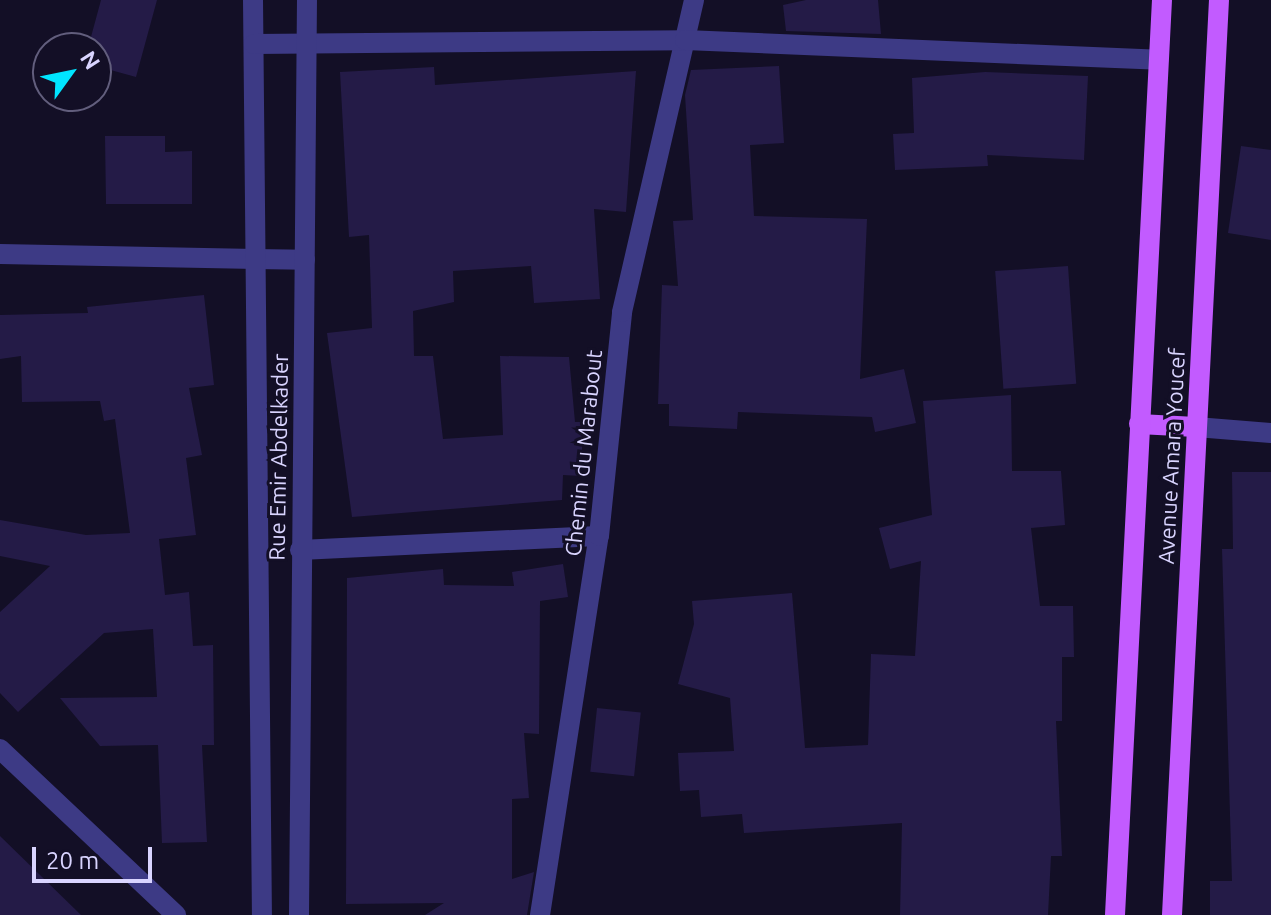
<!DOCTYPE html>
<html>
<head>
<meta charset="utf-8">
<style>
	body { margin:0 }
	#map { position:relative; width:1271px; height:915px; overflow:hidden; background:#130f26; font-family:Ubuntu,sans-serif }
	div>[style] { position:absolute }
	.building>* { inset:0; background:#241b47; transform-origin:0 0 }
	.minor>* { height:20px; margin:-10px; padding:0 10px; transform-origin:10px; border-radius:10px; background:#3d3a85 }
	.tertiary>* { height:20px; margin:-10px; padding:0 10px; transform-origin:10px; border-radius:10px; background:#3d3a85 }
	.primary>* { height:20px; margin:-10px; padding:0 10px; transform-origin:10px; border-radius:10px; background:#c25bff }
	span { translate:-50% -50%; white-space:nowrap; text-align:center; line-height:1.15; -webkit-text-stroke:6px #130f26; paint-order:stroke }
	.street-label { font-size:22px; color:#d9d4ff }
	.north { position:absolute; left:32px; top:32px; width:80px; height:80px; box-sizing:border-box; background:#130f26; border:2px solid #625e7d; border-radius:50%; rotate:57deg; font-size:22px; font-weight:700; line-height:32px; text-align:center; color:#d9d4ff }
	.north::after { content:''; display:block; margin:auto; width:28px; height:36px; background:#00e5ff; clip-path:polygon(50% 0,100% 100%,50% 72%,0 100%) }
	.scale { position:absolute; left:32px; top:847px; width:120px; height:36px; box-sizing:border-box; border:4px solid #d9d4ff; border-top:0; padding-left:10px; font-size:24px; line-height:28px; white-space:nowrap; color:#d9d4ff; -webkit-text-stroke:6px #130f26; paint-order:stroke }
</style>
</head>
<body>
<div id="map">
	<div class="building">
		<div style="clip-path:polygon(101px 0,157px 0,136px 77px,96px 66px,96px 48px,88px 48px)"></div>
		<div style="clip-path:polygon(806px 0,878px 0,881px 34px,786px 31px,783px 5px)"></div>
		<div style="clip-path:polygon(779px 66px,784px 143px,750px 145px,754px 216px,867px 219px,860px 379px,904px 369px,916px 423px,875px 432px,872px 417px,738px 412px,737px 429px,669px 426px,669px 404px,658px 404px,662px 285px,678px 286px,673px 221px,693px 220px,685px 95px,691px 70px)"></div>
		<div style="clip-path:polygon(434px 67px,435px 85px,636px 71px,626px 212px,594px 209px,600px 299px,534px 303px,531px 266px,453px 271px,454px 302px,413px 311px,414px 356px,433px 356px,443px 439px,503px 435px,500px 356px,569px 357px,575px 422px,583px 422px,581px 476px,563px 475px,562px 500px,352px 517px,327px 333px,372px 328px,369px 235px,349px 237px,340px 72px)"></div>
		<div style="clip-path:polygon(985px 72px,1088px 76px,1084px 160px,987px 155px,988px 166px,895px 170px,893px 134px,914px 133px,912px 78px)"></div>
		<div style="clip-path:polygon(105px 136px,165px 136px,165px 152px,192px 151px,192px 204px,106px 204px)"></div>
		<div style="clip-path:polygon(1241px 146px,1271px 150px,1271px 240px,1228px 233px)"></div>
		<div style="left:1068px;top:266px;width:118px;height:73px;rotate:86deg"></div>
		<div style="clip-path:polygon(204px 295px,214px 385px,189px 388px,202px 455px,186px 458px,196px 535px,159px 539px,165px 595px,189px 592px,193px 646px,213px 645px,214px 745px,202px 745px,207px 842px,162px 843px,158px 745px,100px 746px,60px 698px,157px 697px,153px 629px,104px 633px,18px 712px,0 693px,0 612px,50px 566px,0 556px,0 520px,86px 535px,130px 533px,115px 419px,104px 421px,100px 401px,22px 402px,21px 356px,0 359px,0 315px,88px 313px,87px 307px)"></div>
		<div style="clip-path:polygon(1011px 395px,1012px 471px,1061px 471px,1065px 525px,1031px 528px,1040px 606px,1073px 606px,1074px 657px,1062px 657px,1062px 721px,1056px 721px,1062px 856px,1051px 856px,1048px 915px,900px 915px,902px 823px,744px 833px,742px 814px,701px 817px,699px 790px,680px 791px,678px 753px,734px 751px,730px 698px,678px 684px,694px 624px,692px 601px,792px 593px,805px 748px,868px 745px,871px 654px,915px 656px,921px 561px,890px 569px,879px 528px,932px 515px,923px 401px)"></div>
		<div style="clip-path:polygon(1232px 472px,1271px 472px,1271px 915px,1210px 915px,1210px 881px,1232px 881px,1222px 549px,1233px 549px)"></div>
		<div style="clip-path:polygon(563px 564px,568px 597px,540px 601px,539px 734px,524px 733px,529px 798px,512px 799px,512px 879px,534px 872px,527px 915px,425px 915px,444px 903px,346px 904px,347px 578px,443px 569px,444px 585px,514px 586px,512px 572px)"></div>
		<div style="left:597px;top:708px;width:44px;height:64px;rotate:6deg"></div>
		<div style="clip-path:polygon(0 836px,81px 915px,0 915px)"></div>
	</div>
	<div class="minor">
		<div style="left:0;top:254px;width:305px;rotate:1.1deg"></div>
		<div style="left:1196px;top:427px;width:75px;rotate:4.6deg"></div>
		<div style="left:300px;top:550px;width:299px;rotate:-2.7deg"></div>
		<div style="left:0;top:749px;width:242px;rotate:43.3deg"></div>
		<div style="left:540px;top:915px;width:384px;rotate:-81.2deg"></div>
		<div style="left:599px;top:536px;width:225px;rotate:-84.1deg"></div>
		<div style="left:622px;top:312px;width:320px;rotate:-77deg"></div>
	</div>
	<div class="tertiary">
		<div style="left:253px;top:0;width:915px;rotate:89.44deg"></div>
		<div style="left:254px;top:44px;width:431px;rotate:-0.5deg"></div>
		<div style="left:685px;top:40px;width:474px;rotate:2.4deg"></div>
		<div style="left:299px;top:915px;width:915px;rotate:-89.5deg"></div>
	</div>
	<div class="primary">
		<div style="left:1139px;top:424px;width:57px;rotate:3deg"></div>
		<div style="left:1115px;top:915px;width:916px;rotate:-87.06deg"></div>
		<div style="left:1172px;top:915px;width:916px;rotate:-87.06deg"></div>
	</div>
	<div class="street-label">
		<span style="left:583px;top:453px;rotate:-84deg">Chemin du Marabout</span>
		<span style="left:1171px;top:456px;rotate:-87deg">Avenue Amara Youcef</span>
		<span style="left:278px;top:457px;rotate:-89deg">Rue Emir Abdelkader</span>
	</div>
	<div class="north">N</div>
	<div class="scale">20 m</div>
</div>
</body>
</html>
